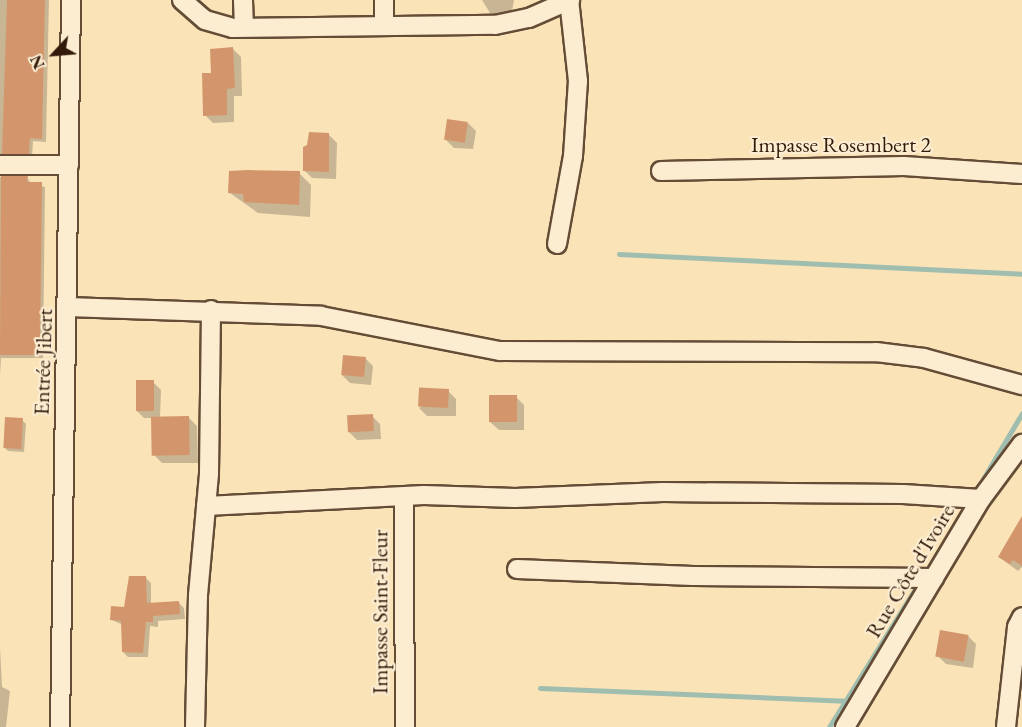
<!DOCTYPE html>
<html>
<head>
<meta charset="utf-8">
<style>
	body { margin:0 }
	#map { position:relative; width:1022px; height:727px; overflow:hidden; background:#fbe3b8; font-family:"EB Garamond",serif }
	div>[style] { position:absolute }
	.shadow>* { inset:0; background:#0003 }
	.stream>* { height:5px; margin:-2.5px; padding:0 2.5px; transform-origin:2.5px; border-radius:2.5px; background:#9fbeaf }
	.building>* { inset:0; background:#d3966c; transform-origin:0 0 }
	.roads { filter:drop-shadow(2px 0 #644c36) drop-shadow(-2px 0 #644c36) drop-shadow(0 2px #644c36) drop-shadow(0 -2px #644c36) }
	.street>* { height:18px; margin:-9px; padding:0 9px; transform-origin:9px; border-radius:9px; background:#fcedd1 }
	span { translate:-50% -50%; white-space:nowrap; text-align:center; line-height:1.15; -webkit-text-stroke:4.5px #fcedd1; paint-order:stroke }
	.street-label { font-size:22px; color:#32190a }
	.north { position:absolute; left:24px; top:24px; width:60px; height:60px; -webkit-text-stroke:4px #fcedd1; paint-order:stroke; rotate:244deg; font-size:16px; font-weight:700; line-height:24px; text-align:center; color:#32190a }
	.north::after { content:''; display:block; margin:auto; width:21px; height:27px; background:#32190a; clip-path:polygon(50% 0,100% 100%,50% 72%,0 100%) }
</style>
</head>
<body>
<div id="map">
	<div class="shadow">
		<div style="clip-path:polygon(0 0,49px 0,46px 142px,33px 141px,32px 157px,0 160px)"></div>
		<div style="clip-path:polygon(482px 0,514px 0,511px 16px,490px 13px)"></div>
		<div style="clip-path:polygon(233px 49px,241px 57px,242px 96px,234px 96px,234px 122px,213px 123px,205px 115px)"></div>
		<div style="clip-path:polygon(468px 123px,476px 131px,473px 149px,454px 148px,446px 140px)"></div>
		<div style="clip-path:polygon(329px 135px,337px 143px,336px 179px,312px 178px,304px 170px)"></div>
		<div style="clip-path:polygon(299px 173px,311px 185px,310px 217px,258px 213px,230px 193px)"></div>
		<div style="clip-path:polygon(0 177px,27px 178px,31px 183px,45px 187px,43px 358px,1px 358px,0 376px)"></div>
		<div style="clip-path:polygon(365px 358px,373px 366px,371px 385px,350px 383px,342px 375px)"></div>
		<div style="clip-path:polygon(153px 382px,161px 390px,160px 418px,189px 418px,197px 426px,198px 463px,162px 463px,154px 455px,153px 418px,144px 418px,136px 410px)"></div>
		<div style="clip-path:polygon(448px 391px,456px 399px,456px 416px,427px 416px,419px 408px)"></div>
		<div style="clip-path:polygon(516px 397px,524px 405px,524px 430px,499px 430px,490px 422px)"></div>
		<div style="clip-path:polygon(372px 416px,380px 424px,381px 439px,357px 440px,349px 432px)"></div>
		<div style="clip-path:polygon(22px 420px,26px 424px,24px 452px,8px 451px,4px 447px)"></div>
		<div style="clip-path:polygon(1022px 521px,1022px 567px,1018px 571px,999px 557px)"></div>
		<div style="clip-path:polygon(146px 578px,151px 583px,151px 604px,179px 603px,184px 608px,185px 619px,158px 621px,158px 627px,150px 626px,148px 657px,128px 657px,123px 652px,123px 625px,112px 620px,125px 609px)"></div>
		<div style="clip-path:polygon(968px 636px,976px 644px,973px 668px,946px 664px,938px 656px)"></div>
		<div style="clip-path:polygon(0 647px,2px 687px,10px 691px,6px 727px,0 727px)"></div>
	</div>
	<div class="stream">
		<div style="left:619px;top:254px;width:403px;rotate:2.8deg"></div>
		<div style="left:974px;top:494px;width:94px;rotate:-59.3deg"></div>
		<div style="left:925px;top:573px;width:84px;rotate:-58.2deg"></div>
		<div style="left:540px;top:688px;width:305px;rotate:2.4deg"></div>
		<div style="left:829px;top:727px;width:172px;rotate:-58.1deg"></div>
	</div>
	<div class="building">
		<div style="clip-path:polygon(7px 0,45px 0,42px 139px,30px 138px,29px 154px,2px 154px)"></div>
		<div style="clip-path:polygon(233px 47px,235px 88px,227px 89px,227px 115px,203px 116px,202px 73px,211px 73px,210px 49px)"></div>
		<div style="left:447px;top:119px;width:21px;height:21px;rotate:8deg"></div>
		<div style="clip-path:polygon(309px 132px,329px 133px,329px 172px,303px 171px,303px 147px,307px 145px)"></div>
		<div style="clip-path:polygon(247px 170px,300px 171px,299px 205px,244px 202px,243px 194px,228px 193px,229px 171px)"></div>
		<div style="clip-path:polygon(1px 176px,28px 176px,27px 182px,42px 182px,40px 355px,0 355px)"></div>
		<div style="left:343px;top:355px;width:23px;height:20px;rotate:5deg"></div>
		<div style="left:136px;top:380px;width:18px;height:31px"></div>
		<div style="left:449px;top:389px;width:19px;height:30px;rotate:93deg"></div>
		<div style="left:489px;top:395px;width:28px;height:27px"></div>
		<div style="left:373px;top:414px;width:17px;height:26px;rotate:87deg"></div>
		<div style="left:189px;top:416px;width:39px;height:38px;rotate:89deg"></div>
		<div style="left:5px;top:417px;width:18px;height:31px;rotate:3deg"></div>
		<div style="clip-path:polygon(1022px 516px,1022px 566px,1013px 560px,1010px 564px,998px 557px)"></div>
		<div style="clip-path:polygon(129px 576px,146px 576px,147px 603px,179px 601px,180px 614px,153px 616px,153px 622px,146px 622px,143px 653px,122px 652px,121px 621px,110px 620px,111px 606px,124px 607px)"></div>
		<div style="left:940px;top:630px;width:29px;height:27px;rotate:10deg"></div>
	</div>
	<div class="roads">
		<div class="street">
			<div style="left:182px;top:0;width:30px;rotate:41deg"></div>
			<div style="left:205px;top:20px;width:29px;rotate:16deg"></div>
			<div style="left:233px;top:28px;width:262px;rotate:-0.7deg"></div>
			<div style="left:495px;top:25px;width:35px;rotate:-12deg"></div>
			<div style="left:529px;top:18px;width:45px;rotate:-23.7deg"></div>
			<div style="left:243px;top:0;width:27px;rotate:88deg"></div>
			<div style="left:384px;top:0;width:24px;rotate:90deg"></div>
			<div style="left:0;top:165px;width:69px"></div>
			<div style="left:661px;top:171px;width:243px;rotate:-1.2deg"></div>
			<div style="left:904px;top:166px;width:118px;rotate:3.9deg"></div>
			<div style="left:557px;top:244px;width:89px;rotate:-79.7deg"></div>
			<div style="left:573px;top:156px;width:75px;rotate:-86.2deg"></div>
			<div style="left:578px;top:81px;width:81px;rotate:-96.3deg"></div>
			<div style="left:69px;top:307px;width:252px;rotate:2deg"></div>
			<div style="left:321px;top:316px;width:182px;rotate:11.1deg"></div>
			<div style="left:500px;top:351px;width:376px;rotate:0.2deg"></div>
			<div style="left:876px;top:352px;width:48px;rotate:7.1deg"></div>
			<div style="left:924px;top:358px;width:102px;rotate:15.4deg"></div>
			<div style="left:404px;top:497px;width:230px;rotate:89.8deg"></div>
			<div style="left:206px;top:506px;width:218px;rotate:-2.9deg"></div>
			<div style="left:424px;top:495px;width:91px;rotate:1.9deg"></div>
			<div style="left:515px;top:498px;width:148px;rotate:-2.3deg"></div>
			<div style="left:663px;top:492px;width:240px;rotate:0.5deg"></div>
			<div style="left:903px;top:494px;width:78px;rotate:3.7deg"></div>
			<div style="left:517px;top:569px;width:176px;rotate:2.3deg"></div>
			<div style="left:693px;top:576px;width:241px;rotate:0.5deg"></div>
			<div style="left:60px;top:727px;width:727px;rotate:-89.13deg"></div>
			<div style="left:195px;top:727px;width:132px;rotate:-88.7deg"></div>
			<div style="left:198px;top:595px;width:121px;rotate:-84.8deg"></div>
			<div style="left:209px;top:474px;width:164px;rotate:-89.3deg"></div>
			<div style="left:845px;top:727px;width:265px;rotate:-59.2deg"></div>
			<div style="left:981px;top:499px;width:69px;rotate:-53.3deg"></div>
			<div style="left:1006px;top:727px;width:101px;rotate:-83.7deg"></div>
			<div style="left:1017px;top:627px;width:11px;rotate:-63deg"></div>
		</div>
	</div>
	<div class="street-label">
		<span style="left:841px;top:145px">Impasse Rosembert 2</span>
		<span style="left:43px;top:362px;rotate:-88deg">Entrée Jibert</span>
		<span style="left:910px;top:571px;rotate:-59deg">Rue Côte d'Ivoire</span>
		<span style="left:380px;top:612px;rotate:-90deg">Impasse Saint-Fleur</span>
	</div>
	<div class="north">N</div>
</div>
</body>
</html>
